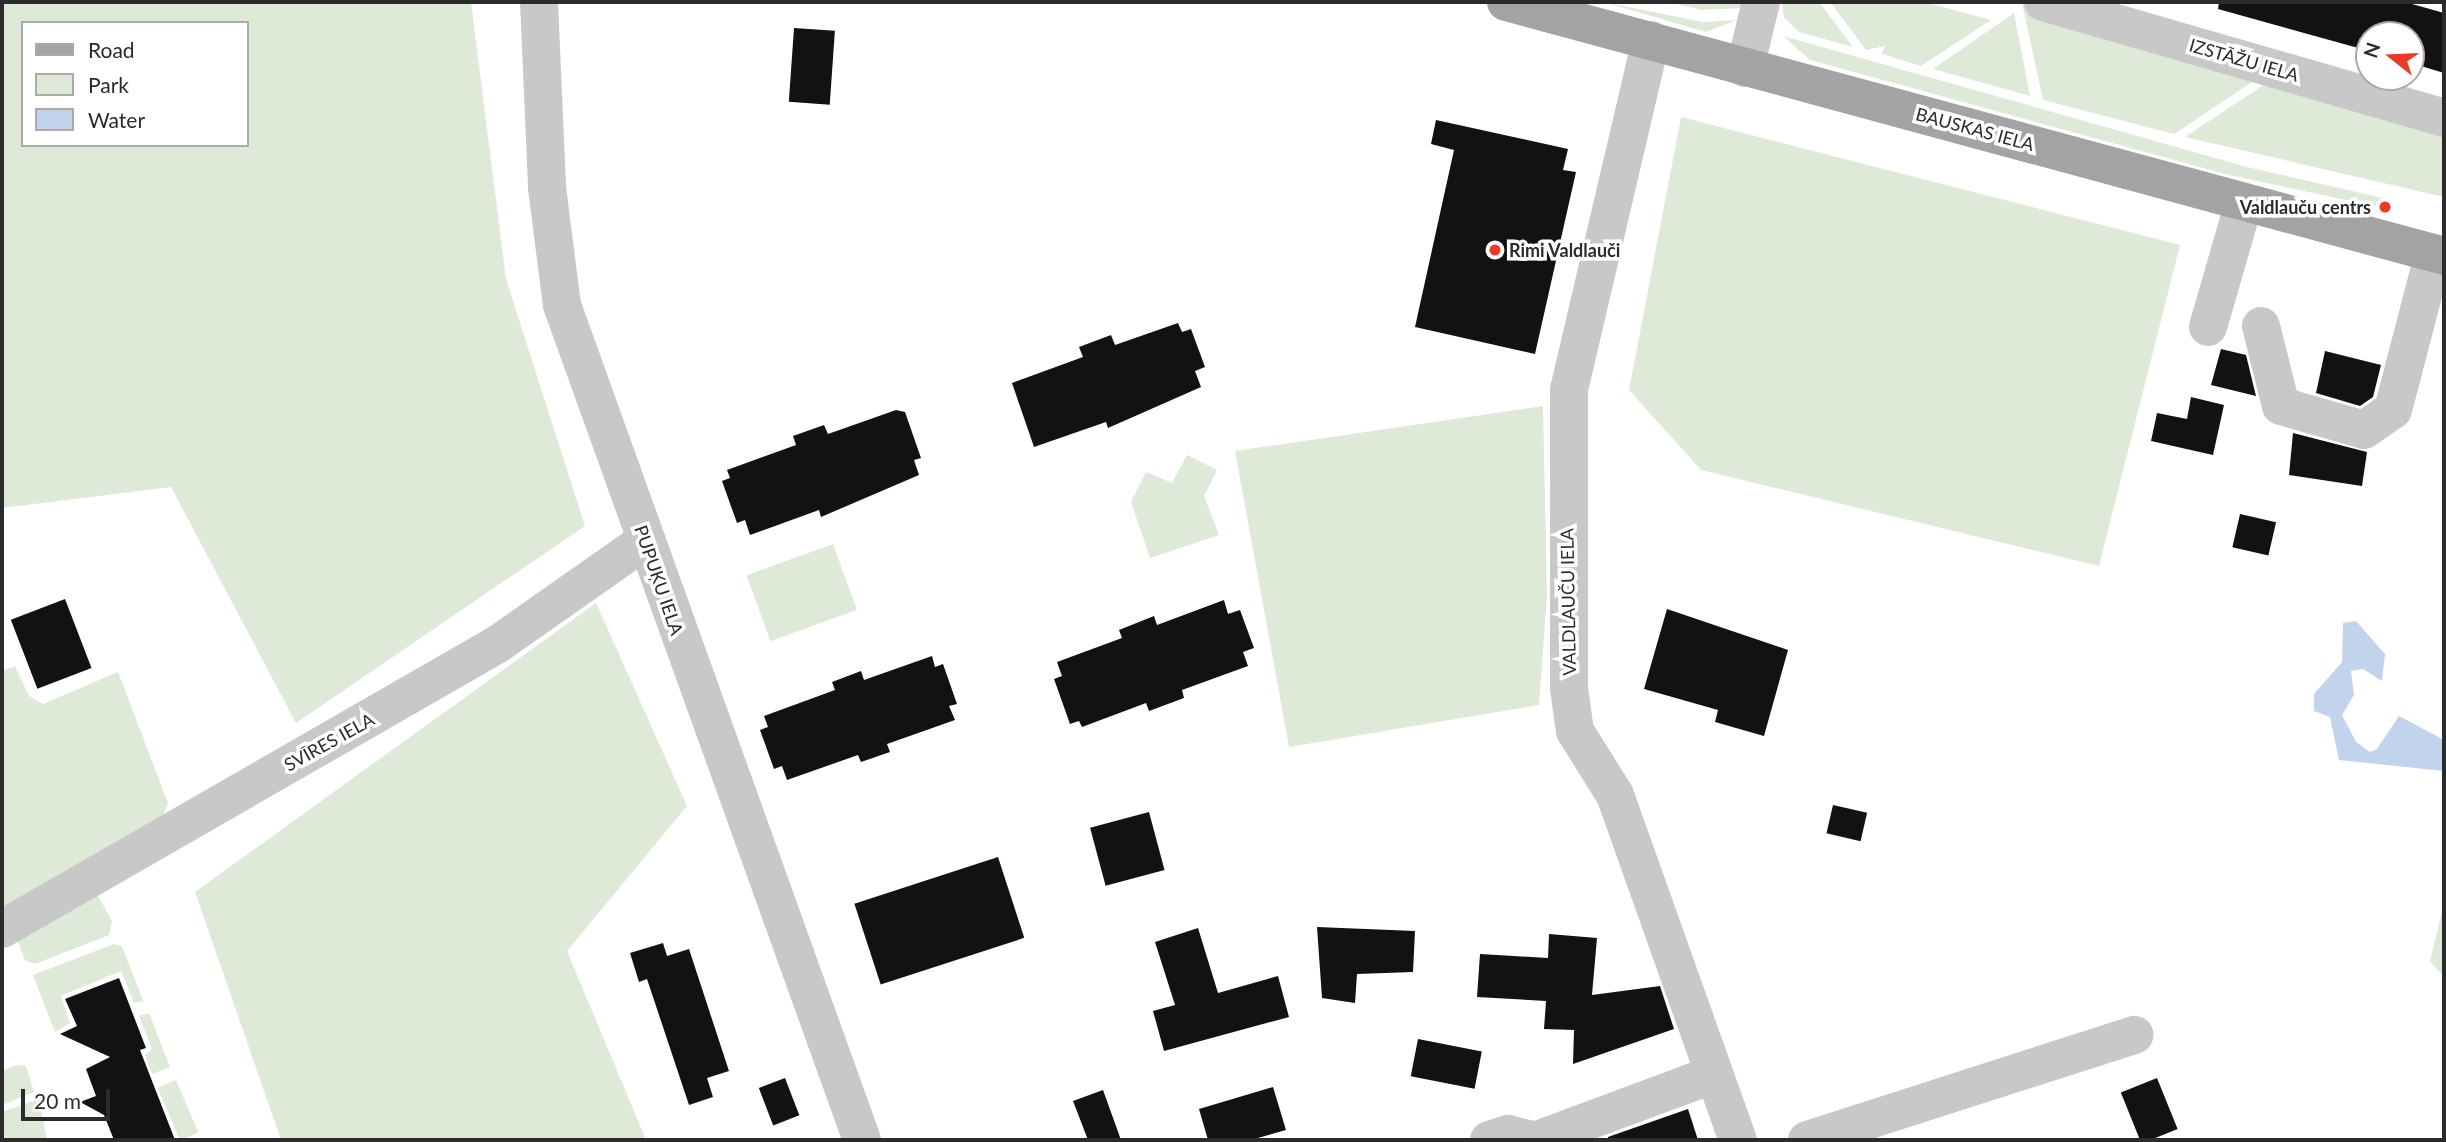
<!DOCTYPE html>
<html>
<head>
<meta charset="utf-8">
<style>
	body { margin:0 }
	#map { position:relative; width:2446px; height:1142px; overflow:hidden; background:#fff; font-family:Lato,sans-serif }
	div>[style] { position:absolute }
	.green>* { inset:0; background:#deead7; transform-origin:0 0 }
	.water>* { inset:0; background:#c2d4ec }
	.building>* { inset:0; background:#121212; transform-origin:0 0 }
	.minor>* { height:38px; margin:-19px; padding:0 19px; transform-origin:19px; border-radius:19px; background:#c8c8c8 }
	.major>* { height:38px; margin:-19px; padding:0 19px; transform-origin:19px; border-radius:19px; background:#a3a3a3 }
	.dots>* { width:19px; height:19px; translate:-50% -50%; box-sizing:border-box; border:4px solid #fff; border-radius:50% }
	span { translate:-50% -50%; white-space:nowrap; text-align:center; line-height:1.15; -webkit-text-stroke:7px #fff; paint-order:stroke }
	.street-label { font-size:18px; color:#2b2b2b }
	.poi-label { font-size:18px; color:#2b2b2b; font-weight:700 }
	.right { translate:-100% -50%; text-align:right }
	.left { translate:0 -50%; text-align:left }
	.frame { position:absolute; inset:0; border:4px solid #2b2b2b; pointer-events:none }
	.legend { position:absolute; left:21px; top:21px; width:228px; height:126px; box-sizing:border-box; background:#fff; border:2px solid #aaa; margin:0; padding:9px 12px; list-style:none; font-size:21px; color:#2b2b2b }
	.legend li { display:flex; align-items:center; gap:14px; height:35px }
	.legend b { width:35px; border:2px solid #aaa }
	.north { position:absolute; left:2355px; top:21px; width:70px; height:70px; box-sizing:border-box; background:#fff; border:2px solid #aaa; border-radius:50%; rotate:288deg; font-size:19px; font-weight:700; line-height:28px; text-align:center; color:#2b2b2b }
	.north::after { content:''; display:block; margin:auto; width:24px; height:32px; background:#ed3923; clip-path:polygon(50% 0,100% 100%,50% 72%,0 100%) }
	.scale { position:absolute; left:21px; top:1089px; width:89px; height:32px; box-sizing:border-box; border:4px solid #2b2b2b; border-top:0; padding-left:9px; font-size:21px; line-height:24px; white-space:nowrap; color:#2b2b2b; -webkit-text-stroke:5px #fff; paint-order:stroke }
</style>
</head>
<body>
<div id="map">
	<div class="green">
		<div style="clip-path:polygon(evenodd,2px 2px,471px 2px,506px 279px,585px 526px,296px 723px,171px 487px,2px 508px,2px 2px,23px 23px,247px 23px,247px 145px,23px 145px,23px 23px)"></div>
		<div style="clip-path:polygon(1603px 2px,1703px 22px,1737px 20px,1706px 32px)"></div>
		<div style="clip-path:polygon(1668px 2px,1747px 2px,1745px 8px,1701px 10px)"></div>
		<div style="clip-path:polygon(1782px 2px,1819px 2px,1853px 47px,1799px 32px,1784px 18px)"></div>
		<div style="clip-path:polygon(1830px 2px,1924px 2px,1991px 20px,1921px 66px,1882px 54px,1885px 46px,1866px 50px)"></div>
		<div style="clip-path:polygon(2022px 3px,2261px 76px,2174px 134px,2043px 100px)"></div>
		<div style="clip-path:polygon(2014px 13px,2030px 96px,1933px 69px)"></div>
		<div style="clip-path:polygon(1783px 36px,2247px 167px,2383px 198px,2379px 207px,2229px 175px,1810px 60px)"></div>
		<div style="clip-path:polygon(2271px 80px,2444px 130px,2444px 197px,2185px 137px)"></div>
		<div style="clip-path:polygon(1681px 117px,2180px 245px,2099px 566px,1701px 470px,1629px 390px)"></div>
		<div style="clip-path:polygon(1543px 406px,1547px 595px,1539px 705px,1289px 747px,1235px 451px)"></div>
		<div style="clip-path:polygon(1187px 455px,1217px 470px,1204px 496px,1219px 535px,1150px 558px,1131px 502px,1146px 472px,1172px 483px)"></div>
		<div style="left:833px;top:544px;width:70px;height:92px;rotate:70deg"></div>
		<div style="clip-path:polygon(596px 603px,687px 806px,567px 951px,646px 1140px,281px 1140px,195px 892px)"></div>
		<div style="clip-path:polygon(15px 666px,29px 696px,43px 704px,118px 672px,168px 803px,162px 818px,2px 916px,2px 671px)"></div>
		<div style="clip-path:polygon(97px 894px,112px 921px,109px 935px,35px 964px,25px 960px,17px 939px)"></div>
		<div style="clip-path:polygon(2444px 903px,2444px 977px,2430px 961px)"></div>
		<div style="clip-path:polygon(114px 944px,122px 946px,143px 1001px,134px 1003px,121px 971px,61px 996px,70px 1023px,55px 1032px,33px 975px)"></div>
		<div style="clip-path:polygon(149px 1013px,170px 1067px,152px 1074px,145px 1055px,152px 1049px,139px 1016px)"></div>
		<div style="clip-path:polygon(17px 1065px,26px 1066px,34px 1092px,2px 1105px,2px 1071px)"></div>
		<div style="left:176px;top:1080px;width:57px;height:20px;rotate:67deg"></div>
		<div style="clip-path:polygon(39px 1099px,47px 1140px,2px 1140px,2px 1112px)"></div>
	</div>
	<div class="water">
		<div style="clip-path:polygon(2356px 621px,2385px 654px,2382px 681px,2363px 669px,2351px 671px,2354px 695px,2342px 715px,2356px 742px,2370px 752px,2377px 749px,2399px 716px,2444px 740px,2444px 771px,2339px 760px,2330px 717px,2314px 711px,2314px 694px,2342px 662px,2343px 623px)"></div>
	</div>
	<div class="building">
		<div style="clip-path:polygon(2219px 2px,2405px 2px,2444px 13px,2444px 73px,2411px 63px,2411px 35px,2369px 35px,2369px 51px,2218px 9px)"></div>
		<div style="left:794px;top:28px;width:41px;height:74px;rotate:4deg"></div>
		<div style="clip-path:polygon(1436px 120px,1568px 149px,1563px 170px,1576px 172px,1535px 354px,1415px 327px,1454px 150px,1431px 144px)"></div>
		<div style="clip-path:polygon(1178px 323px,1182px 332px,1191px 329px,1205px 367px,1195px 371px,1201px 387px,1108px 428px,1106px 422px,1034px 447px,1012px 383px,1083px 357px,1079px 347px,1111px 335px,1115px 345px)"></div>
		<div style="clip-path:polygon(2221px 349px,2246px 355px,2256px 396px,2211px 385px)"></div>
		<div style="clip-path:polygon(2325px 351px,2381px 365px,2373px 397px,2360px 406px,2316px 393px)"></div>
		<div style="clip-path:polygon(2191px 397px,2224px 405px,2213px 455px,2151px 441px,2157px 413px,2187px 419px)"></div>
		<div style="clip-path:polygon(896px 410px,905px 412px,921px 458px,914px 460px,919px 475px,821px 517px,819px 510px,750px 535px,745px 520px,737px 523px,722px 481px,730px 478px,727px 470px,796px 445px,793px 436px,824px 425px,828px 434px)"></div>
		<div style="clip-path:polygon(2293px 433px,2367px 452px,2362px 486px,2289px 475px)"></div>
		<div style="left:2240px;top:514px;width:37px;height:34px;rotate:13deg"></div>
		<div style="left:65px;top:599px;width:74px;height:58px;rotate:69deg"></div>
		<div style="clip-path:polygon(1224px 600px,1228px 614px,1240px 610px,1254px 648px,1243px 652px,1248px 666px,1182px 690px,1184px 698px,1149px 711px,1146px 703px,1082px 727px,1079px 721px,1070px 724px,1054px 679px,1062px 676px,1057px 662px,1122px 638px,1119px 630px,1154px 616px,1157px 625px)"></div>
		<div style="clip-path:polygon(1667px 609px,1788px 650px,1764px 736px,1715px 722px,1718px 710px,1644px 689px)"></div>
		<div style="clip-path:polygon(932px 656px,935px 667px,943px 664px,957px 704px,949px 706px,955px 720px,887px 744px,890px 752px,861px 762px,858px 755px,787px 780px,782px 766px,774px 769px,760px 730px,768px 727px,764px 716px,835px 690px,832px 682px,861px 671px,864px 680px)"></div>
		<div style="left:1833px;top:805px;width:35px;height:29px;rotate:13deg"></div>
		<div style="left:1149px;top:812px;width:60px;height:61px;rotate:75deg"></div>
		<div style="left:998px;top:857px;width:85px;height:151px;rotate:72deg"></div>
		<div style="clip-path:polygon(1317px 927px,1415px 931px,1413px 972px,1357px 974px,1355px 1003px,1322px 998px)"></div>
		<div style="clip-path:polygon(1198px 928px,1218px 993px,1278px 976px,1289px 1017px,1164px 1051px,1153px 1011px,1175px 1005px,1155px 942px)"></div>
		<div style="clip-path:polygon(1549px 934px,1597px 938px,1592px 995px,1660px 986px,1674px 1029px,1573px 1064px,1574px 1030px,1544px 1029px,1546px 1001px,1477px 997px,1480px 954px,1548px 958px)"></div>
		<div style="clip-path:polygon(663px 943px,667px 956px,689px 949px,729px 1071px,707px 1078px,713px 1097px,689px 1105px,647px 979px,639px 982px,630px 953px)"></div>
		<div style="clip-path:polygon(119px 978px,146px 1048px,140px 1050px,175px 1140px,114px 1140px,104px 1115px,80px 1102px,96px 1096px,86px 1069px,110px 1057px,60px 1034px,77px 1026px,65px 999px)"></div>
		<div style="left:1418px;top:1039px;width:65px;height:38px;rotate:11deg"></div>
		<div style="left:785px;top:1078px;width:40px;height:28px;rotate:69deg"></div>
		<div style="left:2157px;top:1078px;width:55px;height:39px;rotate:68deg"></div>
		<div style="clip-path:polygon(1273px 1087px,1286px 1130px,1251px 1140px,1208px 1140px,1199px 1109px)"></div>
		<div style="clip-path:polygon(1103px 1090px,1121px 1140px,1088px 1140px,1073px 1101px)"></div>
		<div style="clip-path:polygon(1688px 1109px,1698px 1140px,1608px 1140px,1608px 1137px)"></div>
	</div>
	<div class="minor">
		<div style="left:539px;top:2px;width:186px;rotate:87.5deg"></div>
		<div style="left:547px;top:188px;width:118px;rotate:82.7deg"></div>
		<div style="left:562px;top:305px;width:887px;rotate:70.24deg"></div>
		<div style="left:2043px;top:2px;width:417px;rotate:16.1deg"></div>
		<div style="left:1651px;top:40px;width:359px;rotate:103.2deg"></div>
		<div style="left:1569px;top:390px;width:298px;rotate:90deg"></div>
		<div style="left:1569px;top:688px;width:43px;rotate:82.1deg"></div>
		<div style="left:1575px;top:731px;width:75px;rotate:58deg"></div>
		<div style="left:1615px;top:795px;width:366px;rotate:70.4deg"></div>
		<div style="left:1745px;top:68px;width:68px;rotate:-76.4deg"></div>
		<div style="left:2261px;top:326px;width:82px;rotate:76deg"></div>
		<div style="left:2281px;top:406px;width:86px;rotate:16.1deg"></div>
		<div style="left:2364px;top:430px;width:35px;rotate:-35deg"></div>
		<div style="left:2393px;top:410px;width:162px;rotate:-75.4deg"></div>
		<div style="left:2208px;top:327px;width:130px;rotate:-73.9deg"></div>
		<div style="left:2px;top:929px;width:572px;rotate:-29.88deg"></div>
		<div style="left:498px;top:644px;width:181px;rotate:-35.1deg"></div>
		<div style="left:1489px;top:1140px;width:20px;rotate:-18deg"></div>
		<div style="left:1508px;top:1134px;width:25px;rotate:14deg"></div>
		<div style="left:1537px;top:1140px;width:189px;rotate:-20.4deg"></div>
		<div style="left:1807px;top:1140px;width:344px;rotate:-17.8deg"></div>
	</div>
	<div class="major">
		<div style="left:1506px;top:2px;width:972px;rotate:15.15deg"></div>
	</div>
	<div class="dots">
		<div style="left:2385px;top:207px;background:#ed3923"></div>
		<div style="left:1495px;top:250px;background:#ed3923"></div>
	</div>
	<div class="street-label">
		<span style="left:2244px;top:60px;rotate:16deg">IZSTĀŽU IELA</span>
		<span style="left:1975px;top:129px;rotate:15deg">BAUSKAS IELA</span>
		<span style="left:659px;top:580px;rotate:71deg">PUPUĶU IELA</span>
		<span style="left:1568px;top:602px;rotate:-91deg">VALDLAUČU IELA</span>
		<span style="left:329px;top:742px;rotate:-29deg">SVĪRES IELA</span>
	</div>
	<div class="poi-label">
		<span class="right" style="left:2371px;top:207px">Valdlauču centrs</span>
		<span class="left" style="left:1509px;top:250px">Rimi Valdlauči</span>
	</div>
	<div class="frame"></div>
	<ul class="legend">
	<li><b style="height:9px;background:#a3a3a3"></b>Road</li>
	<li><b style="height:19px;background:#deead7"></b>Park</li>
	<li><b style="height:19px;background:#c2d4ec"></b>Water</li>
	</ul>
	<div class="north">N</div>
	<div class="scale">20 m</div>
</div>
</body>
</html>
